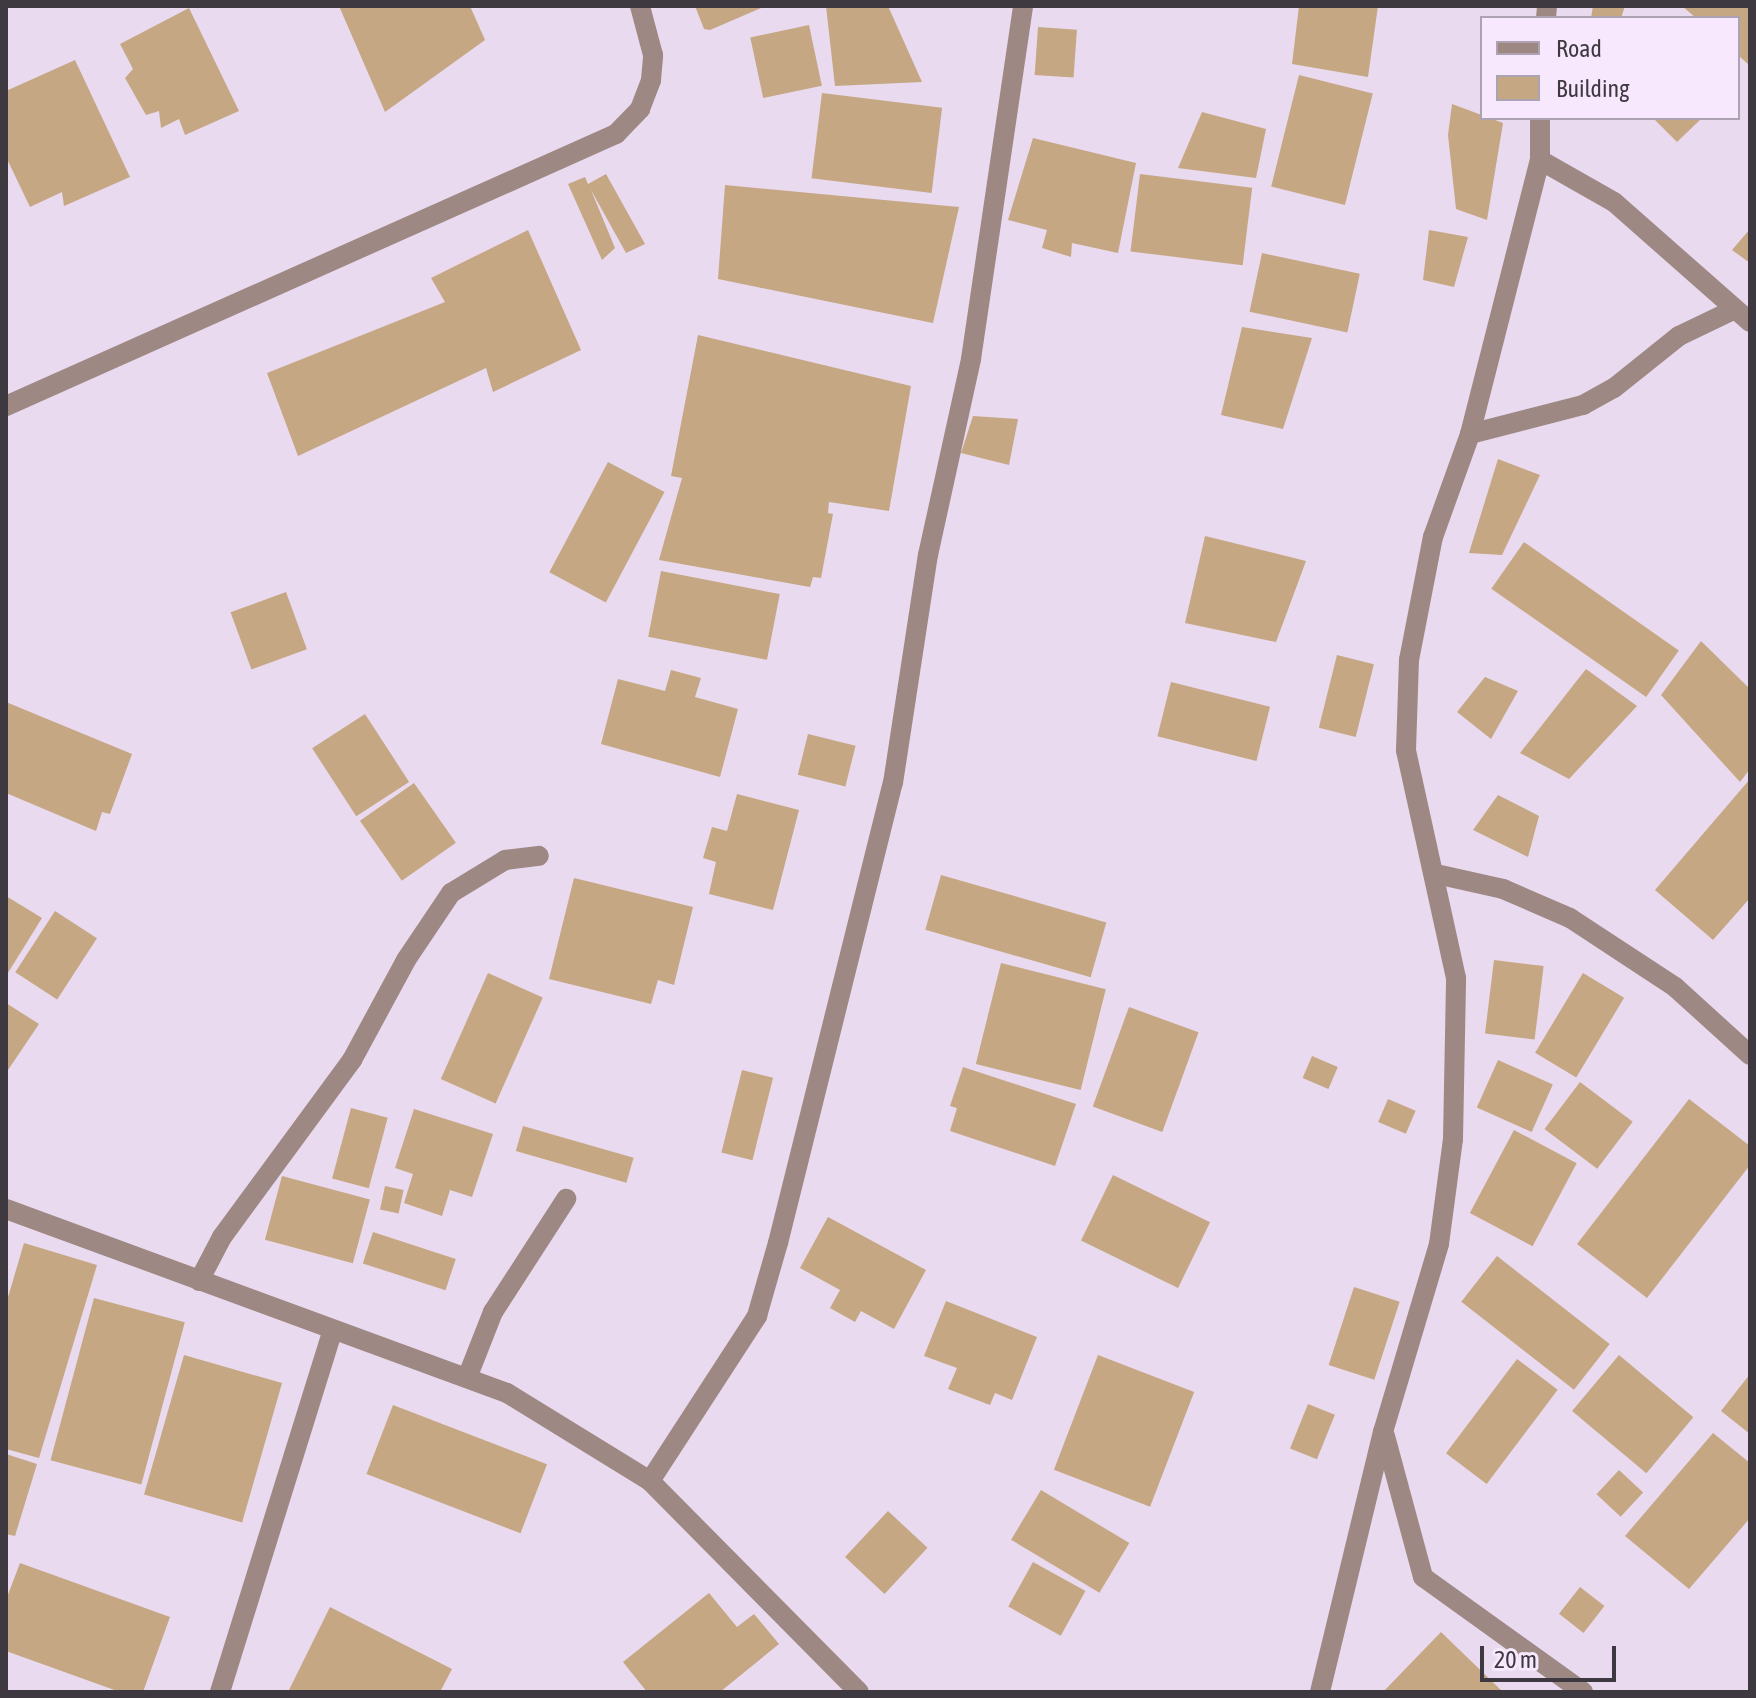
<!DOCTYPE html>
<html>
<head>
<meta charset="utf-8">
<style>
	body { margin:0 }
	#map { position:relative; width:1756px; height:1698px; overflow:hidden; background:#e9daef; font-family:"Asap Condensed",sans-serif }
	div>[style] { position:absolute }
	.building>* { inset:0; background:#c6a783; transform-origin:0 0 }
	.minor>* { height:20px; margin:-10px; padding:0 10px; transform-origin:10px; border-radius:10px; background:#9e8883 }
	span { translate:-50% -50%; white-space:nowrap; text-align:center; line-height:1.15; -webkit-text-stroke:7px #f7e8fd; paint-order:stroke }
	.frame { position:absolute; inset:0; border:8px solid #3e3840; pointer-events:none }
	.legend { position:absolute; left:1480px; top:16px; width:260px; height:104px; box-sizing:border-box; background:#f7e8fd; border:2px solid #ada2b1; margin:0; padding:10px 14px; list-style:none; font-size:24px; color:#3e3840 }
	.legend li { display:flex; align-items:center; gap:16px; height:40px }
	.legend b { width:40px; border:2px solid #ada2b1 }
	.scale { position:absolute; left:1480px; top:1646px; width:136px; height:36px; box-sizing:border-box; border:4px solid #3e3840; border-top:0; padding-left:10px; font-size:24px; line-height:28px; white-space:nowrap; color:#3e3840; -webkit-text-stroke:6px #f7e8fd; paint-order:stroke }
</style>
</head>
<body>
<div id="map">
	<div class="building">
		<div style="clip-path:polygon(339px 6px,470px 6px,485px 40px,385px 112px)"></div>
		<div style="clip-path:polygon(695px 6px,766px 6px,710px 30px,704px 29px)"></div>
		<div style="clip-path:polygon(826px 6px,888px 6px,922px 82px,835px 86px)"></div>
		<div style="clip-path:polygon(1299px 6px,1378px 6px,1368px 77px,1292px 64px)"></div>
		<div style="clip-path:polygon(1593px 6px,1625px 6px,1621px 18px,1591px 18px)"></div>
		<div style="clip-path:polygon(1682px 6px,1750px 6px,1750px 66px,1738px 55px,1738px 18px,1696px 18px)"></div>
		<div style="clip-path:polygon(189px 8px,239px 111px,185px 135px,179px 119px,161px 128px,159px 111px,146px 115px,125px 78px,133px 69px,120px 44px)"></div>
		<div style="left:809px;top:25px;width:62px;height:60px;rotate:78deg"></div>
		<div style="left:1038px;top:27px;width:39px;height:48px;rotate:4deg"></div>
		<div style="clip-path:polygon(75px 60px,130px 177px,64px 206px,62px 192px,30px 207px,6px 157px,6px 91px)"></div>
		<div style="left:1299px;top:75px;width:76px;height:115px;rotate:14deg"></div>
		<div style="left:822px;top:93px;width:121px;height:86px;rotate:7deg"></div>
		<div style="clip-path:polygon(1452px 104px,1503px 123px,1487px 220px,1456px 209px,1448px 135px)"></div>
		<div style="clip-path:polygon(1202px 112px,1266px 129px,1256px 178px,1178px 168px)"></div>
		<div style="clip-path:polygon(1653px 118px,1702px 118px,1677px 142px)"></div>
		<div style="clip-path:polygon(1033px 138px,1136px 163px,1118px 253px,1072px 243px,1071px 257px,1042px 248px,1047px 230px,1008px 220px)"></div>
		<div style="clip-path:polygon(606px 174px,645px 244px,626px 253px,591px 190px,615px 248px,602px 260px,568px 184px,585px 177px,588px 184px)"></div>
		<div style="left:1140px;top:174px;width:113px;height:78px;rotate:7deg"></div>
		<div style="clip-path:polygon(725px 185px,959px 207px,933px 323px,718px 279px)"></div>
		<div style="clip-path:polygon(1750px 229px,1750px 263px,1732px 250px)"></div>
		<div style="clip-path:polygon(528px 230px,581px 350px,493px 392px,486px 368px,298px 456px,267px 373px,445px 302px,431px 278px)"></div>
		<div style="clip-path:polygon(1429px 230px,1468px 237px,1454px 287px,1423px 280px)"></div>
		<div style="left:1262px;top:253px;width:100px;height:60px;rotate:12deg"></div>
		<div style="clip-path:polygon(1242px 327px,1312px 338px,1283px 429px,1221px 415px)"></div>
		<div style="clip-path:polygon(698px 335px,911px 386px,889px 511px,829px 502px,828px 513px,833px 514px,821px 578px,813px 577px,810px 587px,659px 560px,682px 478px,671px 476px)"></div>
		<div style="clip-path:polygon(973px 416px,1018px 419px,1009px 465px,961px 453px)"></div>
		<div style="clip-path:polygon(1498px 459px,1540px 475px,1502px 555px,1469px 553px)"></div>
		<div style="left:608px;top:462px;width:64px;height:125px;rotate:28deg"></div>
		<div style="clip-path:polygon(1205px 536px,1306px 561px,1276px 642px,1185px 623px)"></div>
		<div style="left:1524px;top:542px;width:189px;height:57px;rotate:35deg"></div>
		<div style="left:661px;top:571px;width:121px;height:67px;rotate:11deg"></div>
		<div style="left:286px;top:592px;width:61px;height:59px;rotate:70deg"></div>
		<div style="clip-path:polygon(1701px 641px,1750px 689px,1750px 769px,1740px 782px,1661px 695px)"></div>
		<div style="left:1337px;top:655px;width:38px;height:75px;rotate:14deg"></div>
		<div style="clip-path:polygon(1586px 669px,1637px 706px,1569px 779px,1520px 753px)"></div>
		<div style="clip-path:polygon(671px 670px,701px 678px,695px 697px,738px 709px,720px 777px,601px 744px,618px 679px,665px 691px)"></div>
		<div style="clip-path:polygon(1485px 677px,1518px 691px,1491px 739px,1457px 712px)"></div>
		<div style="left:1171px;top:682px;width:102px;height:56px;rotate:14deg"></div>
		<div style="clip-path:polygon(6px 702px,132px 754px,110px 814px,102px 812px,96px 831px,6px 793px)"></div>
		<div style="left:365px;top:714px;width:81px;height:63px;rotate:57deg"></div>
		<div style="left:808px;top:734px;width:49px;height:42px;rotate:14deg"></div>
		<div style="clip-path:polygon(1750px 779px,1750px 898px,1713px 940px,1655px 890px)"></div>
		<div style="left:414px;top:783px;width:73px;height:66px;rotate:55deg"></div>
		<div style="clip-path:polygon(737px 794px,799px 810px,773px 910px,709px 894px,716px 862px,703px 858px,712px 827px,727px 831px)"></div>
		<div style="clip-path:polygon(1498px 795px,1539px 816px,1528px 857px,1473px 830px)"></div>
		<div style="left:941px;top:875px;width:172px;height:57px;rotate:16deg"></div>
		<div style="clip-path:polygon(574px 878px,693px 907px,674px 985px,658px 980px,651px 1004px,549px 979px)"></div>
		<div style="clip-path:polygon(6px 896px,42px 918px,6px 976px)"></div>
		<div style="left:55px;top:911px;width:50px;height:73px;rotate:33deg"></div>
		<div style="left:1494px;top:960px;width:50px;height:74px;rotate:7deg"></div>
		<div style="left:1001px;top:963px;width:108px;height:104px;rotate:14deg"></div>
		<div style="left:488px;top:973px;width:60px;height:116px;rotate:24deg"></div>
		<div style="left:1583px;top:973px;width:48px;height:93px;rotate:31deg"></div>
		<div style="clip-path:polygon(6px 1003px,39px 1024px,6px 1073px)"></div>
		<div style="left:1129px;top:1007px;width:74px;height:106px;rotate:20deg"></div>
		<div style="left:1312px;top:1056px;width:28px;height:24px;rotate:23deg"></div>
		<div style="left:1498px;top:1060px;width:60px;height:52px;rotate:24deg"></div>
		<div style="clip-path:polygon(963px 1067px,1076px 1104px,1055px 1166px,950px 1131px,957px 1108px,950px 1106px)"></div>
		<div style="left:742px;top:1070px;width:32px;height:85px;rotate:14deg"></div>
		<div style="left:1580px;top:1082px;width:66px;height:59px;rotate:37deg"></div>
		<div style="left:1388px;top:1099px;width:30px;height:25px;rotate:23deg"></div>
		<div style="clip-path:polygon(1689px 1099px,1750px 1146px,1750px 1165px,1647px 1298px,1577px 1244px)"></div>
		<div style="left:351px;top:1108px;width:38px;height:73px;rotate:15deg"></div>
		<div style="clip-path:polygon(414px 1109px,493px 1134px,472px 1197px,450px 1190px,442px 1216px,404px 1203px,413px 1174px,395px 1168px)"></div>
		<div style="left:523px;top:1126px;width:115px;height:26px;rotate:16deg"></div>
		<div style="left:1514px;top:1130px;width:71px;height:94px;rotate:28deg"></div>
		<div style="left:1113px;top:1175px;width:108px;height:73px;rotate:26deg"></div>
		<div style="left:282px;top:1176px;width:91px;height:66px;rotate:15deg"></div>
		<div style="left:385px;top:1186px;width:19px;height:24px;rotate:12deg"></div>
		<div style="clip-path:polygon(828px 1217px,926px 1270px,894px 1329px,861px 1311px,855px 1322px,830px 1308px,840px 1290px,800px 1268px)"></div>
		<div style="left:373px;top:1232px;width:87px;height:33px;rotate:18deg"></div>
		<div style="clip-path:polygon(24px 1243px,97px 1265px,39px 1458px,6px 1449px,6px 1304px)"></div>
		<div style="left:1497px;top:1256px;width:143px;height:58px;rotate:38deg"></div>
		<div style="left:1354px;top:1287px;width:48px;height:82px;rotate:18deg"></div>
		<div style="left:94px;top:1298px;width:94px;height:168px;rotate:15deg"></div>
		<div style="clip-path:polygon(946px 1301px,1037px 1337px,1012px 1400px,995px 1393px,990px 1405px,948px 1389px,957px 1368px,924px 1356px)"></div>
		<div style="left:184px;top:1355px;width:102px;height:145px;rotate:16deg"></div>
		<div style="left:1098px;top:1355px;width:103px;height:123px;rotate:21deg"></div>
		<div style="left:1619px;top:1355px;width:97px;height:73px;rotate:40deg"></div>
		<div style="left:1517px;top:1359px;width:51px;height:118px;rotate:37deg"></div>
		<div style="clip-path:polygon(1750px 1374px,1750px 1434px,1721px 1411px)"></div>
		<div style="left:1308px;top:1404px;width:29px;height:48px;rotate:22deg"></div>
		<div style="left:393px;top:1405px;width:165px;height:74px;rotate:21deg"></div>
		<div style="clip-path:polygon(1713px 1433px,1750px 1463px,1750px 1518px,1689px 1589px,1625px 1536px)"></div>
		<div style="clip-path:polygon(6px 1454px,37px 1464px,15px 1536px,6px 1534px)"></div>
		<div style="left:1619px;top:1470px;width:33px;height:33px;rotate:43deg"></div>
		<div style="left:1041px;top:1490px;width:103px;height:58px;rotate:31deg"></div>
		<div style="left:888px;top:1511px;width:54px;height:63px;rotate:43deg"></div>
		<div style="left:1033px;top:1562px;width:60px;height:51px;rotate:29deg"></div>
		<div style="clip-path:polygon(20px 1563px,170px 1617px,143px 1692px,120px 1692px,6px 1651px,6px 1600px)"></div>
		<div style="left:1580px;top:1587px;width:31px;height:34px;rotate:38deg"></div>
		<div style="clip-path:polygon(709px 1593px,737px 1627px,754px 1614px,779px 1644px,720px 1692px,647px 1692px,623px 1662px)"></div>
		<div style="clip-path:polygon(330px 1607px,452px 1669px,440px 1692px,288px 1692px)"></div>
		<div style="clip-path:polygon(1441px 1632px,1503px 1692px,1383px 1692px)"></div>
	</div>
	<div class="minor">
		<div style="left:1546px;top:18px;width:12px;rotate:-85deg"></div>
		<div style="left:1540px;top:160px;width:85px;rotate:29.6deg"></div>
		<div style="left:1614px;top:202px;width:181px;rotate:41.4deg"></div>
		<div style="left:6px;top:406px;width:668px;rotate:-24.03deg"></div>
		<div style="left:616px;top:134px;width:35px;rotate:-46deg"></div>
		<div style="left:640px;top:109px;width:31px;rotate:-69deg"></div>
		<div style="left:651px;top:80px;width:25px;rotate:-85deg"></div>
		<div style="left:653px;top:55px;width:51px;rotate:-104.9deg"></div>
		<div style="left:1470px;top:434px;width:117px;rotate:-14.4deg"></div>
		<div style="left:1583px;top:405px;width:35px;rotate:-29deg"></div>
		<div style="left:1614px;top:388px;width:83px;rotate:-38.7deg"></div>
		<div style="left:1679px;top:336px;width:60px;rotate:-25.7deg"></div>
		<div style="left:1436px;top:874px;width:69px;rotate:12.6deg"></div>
		<div style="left:1503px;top:889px;width:73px;rotate:23.4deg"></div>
		<div style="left:1570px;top:918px;width:126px;rotate:33.3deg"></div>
		<div style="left:1675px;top:987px;width:101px;rotate:42.2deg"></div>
		<div style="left:6px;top:1209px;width:534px;rotate:20.17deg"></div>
		<div style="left:507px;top:1393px;width:168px;rotate:31.6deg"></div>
		<div style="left:650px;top:1481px;width:297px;rotate:45.3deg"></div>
		<div style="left:199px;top:1281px;width:50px;rotate:-62.4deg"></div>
		<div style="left:222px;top:1237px;width:220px;rotate:-53.7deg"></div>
		<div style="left:352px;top:1060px;width:114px;rotate:-61.6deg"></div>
		<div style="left:406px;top:960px;width:81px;rotate:-56.1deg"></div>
		<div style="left:451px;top:893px;width:63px;rotate:-31.4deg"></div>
		<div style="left:505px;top:860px;width:34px;rotate:-7deg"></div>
		<div style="left:467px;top:1378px;width:71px;rotate:-68.5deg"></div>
		<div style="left:493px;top:1312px;width:135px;rotate:-57.1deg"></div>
		<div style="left:1385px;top:1436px;width:146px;rotate:74.9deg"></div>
		<div style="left:1423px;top:1577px;width:197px;rotate:35.7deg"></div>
		<div style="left:650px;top:1481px;width:197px;rotate:-57deg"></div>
		<div style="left:757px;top:1316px;width:76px;rotate:-74deg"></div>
		<div style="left:778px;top:1243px;width:474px;rotate:-76deg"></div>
		<div style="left:893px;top:783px;width:231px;rotate:-81.3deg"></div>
		<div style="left:928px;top:555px;width:201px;rotate:-77.6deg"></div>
		<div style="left:971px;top:359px;width:357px;rotate:-81.6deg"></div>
		<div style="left:220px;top:1692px;width:379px;rotate:-72.7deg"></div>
		<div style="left:1320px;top:1692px;width:268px;rotate:-76.4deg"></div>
		<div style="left:1383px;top:1432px;width:196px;rotate:-73.4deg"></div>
		<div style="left:1439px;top:1244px;width:106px;rotate:-82.4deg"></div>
		<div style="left:1453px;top:1139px;width:161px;rotate:-88.9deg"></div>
		<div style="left:1456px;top:978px;width:233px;rotate:-102.4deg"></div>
		<div style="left:1406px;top:750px;width:90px;rotate:-88.1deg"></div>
		<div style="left:1409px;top:660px;width:125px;rotate:-79deg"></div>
		<div style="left:1433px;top:537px;width:109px;rotate:-70.2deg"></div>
		<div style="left:1470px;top:434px;width:283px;rotate:-75.7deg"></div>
		<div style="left:1540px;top:160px;width:42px;rotate:-90deg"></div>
	</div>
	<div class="frame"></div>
	<ul class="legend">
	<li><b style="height:10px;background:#9e8883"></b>Road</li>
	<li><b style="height:22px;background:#c6a783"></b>Building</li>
	</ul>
	<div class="scale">20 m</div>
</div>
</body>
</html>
